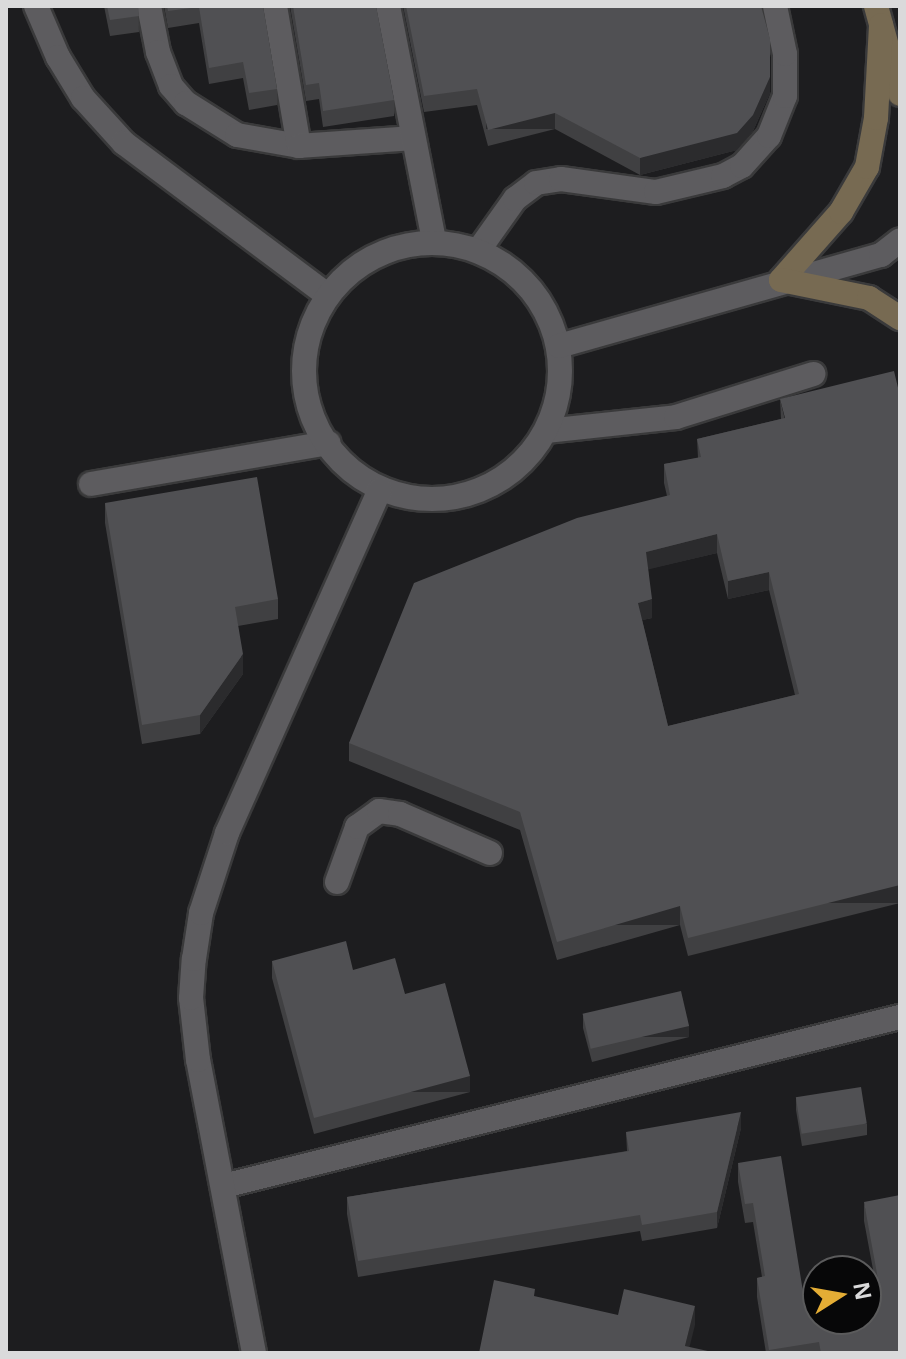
<!DOCTYPE html>
<html>
<head>
<meta charset="utf-8">
<style>
	body { margin:0 }
	#map { position:relative; width:906px; height:1359px; overflow:hidden; background:#1d1d1f; font-family:"Noto Sans",sans-serif }
	div>[style] { position:absolute }
	.roads { filter:drop-shadow(2px 0 #3a3a3b) drop-shadow(-2px 0 #3a3a3b) drop-shadow(0 2px #3a3a3b) drop-shadow(0 -2px #3a3a3b) }
	.lane>* { height:24px; margin:-12px; padding:0 12px; transform-origin:12px; border-radius:12px; background:#5d5c5f }
	.street>* { height:24px; margin:-12px; padding:0 12px; transform-origin:12px; border-radius:12px; background:#5d5c5f }
	.street>.ring { margin:-12px; padding:0; box-sizing:content-box; background:none; border:24px solid #5d5c5f; border-radius:50% }
	.secondary>* { height:24px; margin:-12px; padding:0 12px; transform-origin:12px; border-radius:12px; background:#776a52 }
	.wall>* { inset:0; background:#404042 }
	.shaded-wall>* { inset:0; background:#2b2b2d; transform-origin:0 0 }
	.building>* { inset:0; background:#505053; transform-origin:0 0 }
	span { translate:-50% -50%; white-space:nowrap; text-align:center; line-height:1.15; -webkit-text-stroke:8px #070708; paint-order:stroke }
	.frame { position:absolute; inset:0; border:8px solid #dadadb; pointer-events:none }
	.north { position:absolute; left:802px; top:1255px; width:80px; height:80px; box-sizing:border-box; background:#070708; border:2px solid #5b5b5c; border-radius:50%; rotate:79deg; font-size:22px; font-weight:700; line-height:32px; text-align:center; color:#dadadb }
	.north::after { content:''; display:block; margin:auto; width:28px; height:36px; background:#e4ad35; clip-path:polygon(50% 0,100% 100%,50% 72%,0 100%) }
</style>
</head>
<body>
<div id="map">
	<div class="roads">
		<div class="lane">
			<div style="left:149px;top:6px;width:47px;rotate:78.9deg"></div>
			<div style="left:158px;top:52px;width:36px;rotate:69deg"></div>
			<div style="left:171px;top:86px;width:23px;rotate:49deg"></div>
			<div style="left:186px;top:103px;width:60px;rotate:32.1deg"></div>
			<div style="left:237px;top:135px;width:63px;rotate:10.1deg"></div>
			<div style="left:275px;top:6px;width:142px;rotate:80.3deg"></div>
			<div style="left:299px;top:146px;width:114px;rotate:-4deg"></div>
			<div style="left:388px;top:6px;width:239px;rotate:78.9deg"></div>
			<div style="left:478px;top:251px;width:64px;rotate:-54.6deg"></div>
			<div style="left:515px;top:199px;width:26px;rotate:-37deg"></div>
			<div style="left:536px;top:183px;width:25px;rotate:-9deg"></div>
			<div style="left:561px;top:179px;width:96px;rotate:7.8deg"></div>
			<div style="left:656px;top:192px;width:69px;rotate:-13.4deg"></div>
			<div style="left:723px;top:176px;width:21px;rotate:-28deg"></div>
			<div style="left:742px;top:166px;width:40px;rotate:-48deg"></div>
			<div style="left:769px;top:136px;width:43px;rotate:-68.2deg"></div>
			<div style="left:785px;top:96px;width:42px;rotate:-90deg"></div>
			<div style="left:785px;top:54px;width:49px;rotate:-101.8deg"></div>
			<div style="left:546px;top:431px;width:131px;rotate:-6.1deg"></div>
			<div style="left:676px;top:417px;width:144px;rotate:-17.4deg"></div>
			<div style="left:91px;top:484px;width:241px;rotate:-9.8deg"></div>
			<div style="left:337px;top:882px;width:59px;rotate:-70deg"></div>
			<div style="left:357px;top:827px;width:27px;rotate:-36deg"></div>
			<div style="left:379px;top:811px;width:21px;rotate:8deg"></div>
			<div style="left:400px;top:814px;width:98px;rotate:23.4deg"></div>
			<div style="left:224px;top:1186px;width:697px;rotate:-14.04deg"></div>
		</div>
		<div class="street">
			<div style="left:36px;top:6px;width:56px;rotate:66.7deg"></div>
			<div style="left:58px;top:57px;width:48px;rotate:58.6deg"></div>
			<div style="left:83px;top:98px;width:61px;rotate:47.7deg"></div>
			<div style="left:124px;top:143px;width:254px;rotate:36.8deg"></div>
			<div class="ring" style="left:304px;top:243px;width:232px;height:232px"></div>
			<div style="left:559px;top:346px;width:335px;rotate:-15.8deg"></div>
			<div style="left:881px;top:255px;width:24px;rotate:-38deg"></div>
			<div style="left:254px;top:1353px;width:298px;rotate:-100.8deg"></div>
			<div style="left:198px;top:1060px;width:62px;rotate:-96.4deg"></div>
			<div style="left:191px;top:998px;width:39px;rotate:-86deg"></div>
			<div style="left:194px;top:959px;width:47px;rotate:-81.3deg"></div>
			<div style="left:201px;top:913px;width:84px;rotate:-72deg"></div>
			<div style="left:227px;top:833px;width:376px;rotate:-66deg"></div>
		</div>
		<div class="secondary">
			<div style="left:876px;top:6px;width:91px;rotate:74.7deg"></div>
			<div style="left:781px;top:280px;width:91px;rotate:-48.6deg"></div>
			<div style="left:841px;top:212px;width:52px;rotate:-60deg"></div>
			<div style="left:867px;top:167px;width:50px;rotate:-79.6deg"></div>
			<div style="left:876px;top:118px;width:93px;rotate:-86.9deg"></div>
			<div style="left:781px;top:280px;width:90px;rotate:11.6deg"></div>
			<div style="left:869px;top:298px;width:37px;rotate:33deg"></div>
		</div>
	</div>
	<div class="wall">
		<div style="clip-path:polygon(104px 6px,138px 6px,139px 32px,110px 36px)"></div>
		<div style="clip-path:polygon(164px 6px,263px 6px,277px 89px,277px 105px,249px 110px,243px 78px,209px 84px,199px 23px,168px 28px)"></div>
		<div style="clip-path:polygon(290px 6px,376px 6px,394px 100px,394px 116px,323px 127px,319px 99px,306px 101px)"></div>
		<div style="clip-path:polygon(403px 6px,761px 6px,770px 93px,753px 131px,737px 150px,640px 175px,555px 129px,488px 146px,477px 105px,424px 112px)"></div>
		<div style="clip-path:polygon(evenodd,780px 399px,900px 903px,688px 956px,680px 925px,557px 960px,520px 830px,349px 761px,349px 743px,667px 496px,664px 483px,664px 464px,698px 458px,697px 439px,781px 419px,780px 399px,717px 553px,728px 599px,769px 590px,795px 695px,668px 726px,642px 620px,652px 618px,648px 569px,717px 553px)"></div>
		<div style="clip-path:polygon(105px 503px,278px 599px,278px 619px,238px 626px,243px 674px,200px 734px,142px 744px,105px 523px)"></div>
		<div style="clip-path:polygon(272px 961px,353px 970px,405px 994px,470px 1092px,314px 1134px,272px 978px)"></div>
		<div style="clip-path:polygon(583px 1016px,689px 1037px,592px 1062px,583px 1028px)"></div>
		<div style="clip-path:polygon(796px 1099px,867px 1124px,867px 1135px,802px 1146px,796px 1110px)"></div>
		<div style="clip-path:polygon(741px 1128px,717px 1228px,642px 1241px,640px 1231px,358px 1277px,347px 1214px,347px 1197px,627px 1151px,626px 1132px)"></div>
		<div style="clip-path:polygon(738px 1163px,805px 1304px,877px 1291px,864px 1221px,864px 1202px,900px 1353px,766px 1353px,757px 1297px,757px 1278px,762px 1277px,753px 1222px,745px 1223px,738px 1182px)"></div>
	</div>
	<div class="shaded-wall">
		<div style="clip-path:polygon(770px 77px,770px 93px,753px 131px,737px 150px,640px 175px,640px 158px)"></div>
		<div style="left:555px;top:113px;width:16px;height:69px;rotate:90deg"></div>
		<div style="clip-path:polygon(717px 534px,717px 553px,646px 570px,646px 552px)"></div>
		<div style="clip-path:polygon(769px 572px,769px 590px,728px 599px,728px 581px)"></div>
		<div style="clip-path:polygon(652px 599px,652px 618px,638px 621px,638px 603px)"></div>
		<div style="clip-path:polygon(243px 654px,243px 674px,200px 734px,200px 715px)"></div>
		<div style="left:900px;top:885px;width:18px;height:219px;rotate:90deg"></div>
		<div style="left:680px;top:906px;width:19px;height:128px;rotate:90deg"></div>
		<div style="left:689px;top:1026px;width:11px;height:100px;rotate:90deg"></div>
		<div style="left:470px;top:1076px;width:16px;height:162px;rotate:90deg"></div>
		<div style="clip-path:polygon(741px 1112px,741px 1128px,717px 1228px,717px 1212px)"></div>
		<div style="clip-path:polygon(695px 1306px,695px 1325px,688px 1353px,685px 1346px)"></div>
	</div>
	<div class="building">
		<div style="clip-path:polygon(107px 6px,138px 6px,139px 16px,110px 20px)"></div>
		<div style="clip-path:polygon(167px 6px,263px 6px,277px 89px,249px 93px,243px 62px,209px 68px,199px 7px,168px 11px)"></div>
		<div style="clip-path:polygon(293px 6px,376px 6px,394px 100px,323px 111px,319px 83px,306px 85px)"></div>
		<div style="clip-path:polygon(406px 6px,761px 6px,770px 39px,770px 77px,753px 115px,737px 133px,640px 158px,555px 113px,488px 130px,477px 89px,424px 96px)"></div>
		<div style="clip-path:polygon(evenodd,894px 371px,900px 396px,900px 885px,688px 938px,680px 906px,557px 942px,520px 812px,349px 743px,414px 583px,577px 518px,670px 495px,664px 464px,701px 457px,697px 439px,785px 418px,780px 399px,894px 371px,717px 534px,728px 581px,769px 572px,799px 694px,668px 726px,638px 603px,652px 599px,646px 552px,717px 534px)"></div>
		<div style="clip-path:polygon(257px 477px,278px 599px,235px 607px,243px 654px,200px 715px,142px 725px,105px 503px)"></div>
		<div style="clip-path:polygon(346px 941px,353px 970px,395px 958px,405px 994px,445px 983px,470px 1076px,314px 1118px,272px 961px)"></div>
		<div style="left:681px;top:991px;width:36px;height:101px;rotate:77deg"></div>
		<div style="left:861px;top:1087px;width:37px;height:66px;rotate:81deg"></div>
		<div style="clip-path:polygon(741px 1112px,717px 1212px,642px 1225px,640px 1215px,358px 1261px,347px 1197px,629px 1151px,626px 1132px)"></div>
		<div style="clip-path:polygon(781px 1156px,805px 1304px,818px 1302px,818px 1319px,866px 1319px,866px 1293px,880px 1290px,864px 1202px,900px 1195px,900px 1353px,821px 1353px,819px 1342px,769px 1350px,757px 1278px,765px 1276px,753px 1203px,745px 1204px,738px 1163px)"></div>
		<div style="clip-path:polygon(494px 1280px,535px 1289px,534px 1296px,618px 1315px,624px 1289px,695px 1306px,685px 1346px,717px 1353px,479px 1353px)"></div>
	</div>
	<div class="frame"></div>
	<div class="north">N</div>
</div>
</body>
</html>
